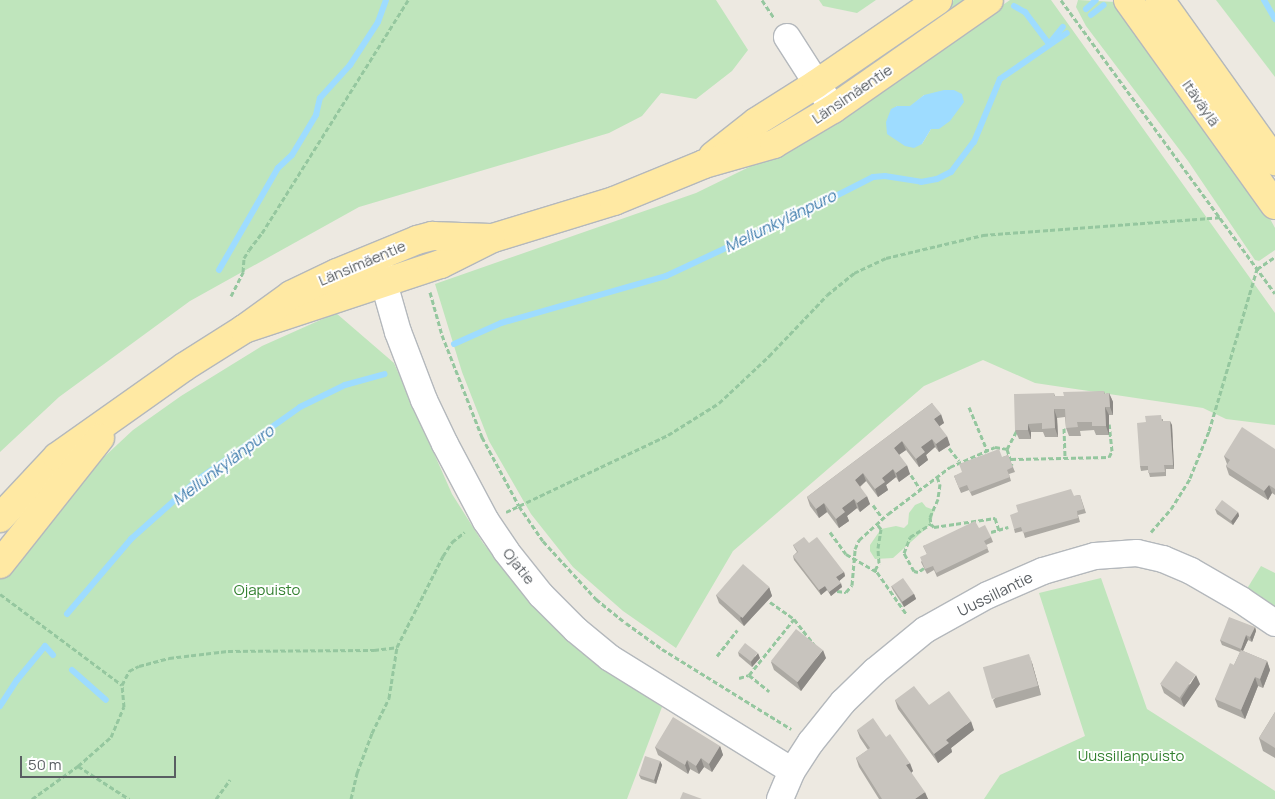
<!DOCTYPE html>
<html>
<head>
<meta charset="utf-8">
<style>
	body { margin:0 }
	#map { position:relative; width:1275px; height:799px; overflow:hidden; background:#ede9e1; font-family:Manrope,sans-serif }
	div>[style] { position:absolute }
	.green>* { inset:0; background:#bfe5bc }
	.water>* { inset:0; background:#9edcff }
	.stream>* { height:6px; margin:-3px; padding:0 3px; transform-origin:3px; border-radius:3px; background:#9edcff }
	.path>* { height:3px; margin-top:-1.5px; transform-origin:0; background:repeating-linear-gradient(90deg,#95c79f 0 5px,transparent 0 7.5px) }
	.roads { filter:drop-shadow(1px 0 #b4b8bc) drop-shadow(-1px 0 #b4b8bc) drop-shadow(0 1px #b4b8bc) drop-shadow(0 -1px #b4b8bc) }
	.minor>* { height:26px; margin:-13px; padding:0 13px; transform-origin:13px; border-radius:13px; background:#fff }
	.major>* { height:28px; margin:-14px; padding:0 14px; transform-origin:14px; border-radius:14px; background:#ffe9a3 }
	.wall>* { inset:0; background:#aca9a3 }
	.shaded-wall>* { inset:0; background:#8c8985 }
	.building>* { inset:0; background:#c8c4be; transform-origin:0 0 }
	span { translate:-50% -50%; white-space:nowrap; text-align:center; line-height:1.15; -webkit-text-stroke:4px #fff; paint-order:stroke }
	.street-label { font-size:15px; color:#595e62 }
	.park-label { font-size:15px; color:#348131 }
	.water-label { font-size:16px; color:#3878aa; font-style:italic }
	.scale { position:absolute; left:20px; top:756px; width:156px; height:22px; box-sizing:border-box; border:2px solid #595e62; border-top:0; padding-left:6px; font-size:15px; line-height:18px; white-space:nowrap; color:#595e62; -webkit-text-stroke:4px #fff; paint-order:stroke }
</style>
</head>
<body>
<div id="map">
	<div class="green">
		<div style="clip-path:polygon(0 0,716px 0,748px 50px,732px 71px,696px 99px,661px 93px,642px 116px,609px 133px,359px 207px,190px 301px,59px 397px,0 452px)"></div>
		<div style="clip-path:polygon(819px 0,876px 0,857px 13px,823px 6px)"></div>
		<div style="clip-path:polygon(954px 0,967px 0,921px 30px,862px 76px,856px 67px)"></div>
		<div style="clip-path:polygon(evenodd,1010px 0,1051px 0,1275px 313px,1275px 425px,1226px 419px,1203px 408px,1035px 383px,983px 360px,924px 386px,733px 551px,676px 648px,623px 611px,573px 567px,531px 514px,489px 441px,462px 372px,435px 284px,696px 193px,776px 154px,911px 68px,1010px 0,924px 95px,939px 129px,931px 129px,922px 144px,896px 106px,910px 107px,924px 95px)"></div>
		<div style="clip-path:polygon(1078px 0,1116px 2px,1256px 193px,1275px 228px,1275px 250px,1259px 261px,1255px 260px,1188px 161px,1086px 26px,1076px 7px)"></div>
		<div style="clip-path:polygon(1216px 0,1275px 0,1275px 77px)"></div>
		<div style="clip-path:polygon(336px 313px,394px 363px,452px 494px,483px 543px,521px 590px,588px 657px,662px 707px,627px 799px,0 799px,0 576px,75px 484px,133px 430px,181px 396px,262px 346px)"></div>
		<div style="clip-path:polygon(922px 502px,926px 507px,934px 510px,931px 524px,893px 558px,875px 559px,870px 551px,870px 545px,881px 529px,896px 526px,904px 528px,908px 524px,909px 513px,915px 505px)"></div>
		<div style="clip-path:polygon(1261px 566px,1275px 573px,1275px 611px,1245px 592px)"></div>
		<div style="clip-path:polygon(1101px 578px,1147px 709px,1275px 791px,1275px 799px,984px 799px,1000px 775px,1085px 736px,1039px 593px)"></div>
	</div>
	<div class="water">
		<div style="clip-path:polygon(944px 90px,954px 90px,962px 94px,964px 102px,950px 121px,939px 129px,931px 129px,922px 144px,914px 148px,905px 146px,887px 134px,886px 122px,891px 109px,897px 106px,910px 106px,924px 95px)"></div>
	</div>
	<div class="stream">
		<div style="left:1264px;top:0;width:22px;rotate:60deg"></div>
		<div style="left:1014px;top:6px;width:13px;rotate:29deg"></div>
		<div style="left:1025px;top:12px;width:40px;rotate:53deg"></div>
		<div style="left:1049px;top:44px;width:22px;rotate:-51deg"></div>
		<div style="left:1086px;top:9px;width:13px;rotate:-42deg"></div>
		<div style="left:1091px;top:15px;width:16px;rotate:-38deg"></div>
		<div style="left:219px;top:270px;width:118px;rotate:-60deg"></div>
		<div style="left:278px;top:168px;width:19px;rotate:-43deg"></div>
		<div style="left:292px;top:155px;width:47px;rotate:-59deg"></div>
		<div style="left:316px;top:115px;width:17px;rotate:-77deg"></div>
		<div style="left:320px;top:98px;width:45px;rotate:-47.7deg"></div>
		<div style="left:350px;top:65px;width:51px;rotate:-56.9deg"></div>
		<div style="left:378px;top:22px;width:23px;rotate:-70deg"></div>
		<div style="left:454px;top:344px;width:51px;rotate:-24.1deg"></div>
		<div style="left:501px;top:323px;width:172px;rotate:-15.9deg"></div>
		<div style="left:666px;top:276px;width:170px;rotate:-25.1deg"></div>
		<div style="left:820px;top:204px;width:59px;rotate:-27deg"></div>
		<div style="left:873px;top:177px;width:12px;rotate:-5deg"></div>
		<div style="left:885px;top:176px;width:36px;rotate:9deg"></div>
		<div style="left:921px;top:182px;width:16px;rotate:-11deg"></div>
		<div style="left:937px;top:179px;width:16px;rotate:-27deg"></div>
		<div style="left:951px;top:172px;width:38px;rotate:-53deg"></div>
		<div style="left:974px;top:142px;width:68px;rotate:-67.6deg"></div>
		<div style="left:1000px;top:79px;width:81px;rotate:-34.5deg"></div>
		<div style="left:67px;top:614px;width:99px;rotate:-49.5deg"></div>
		<div style="left:131px;top:539px;width:87px;rotate:-41.7deg"></div>
		<div style="left:196px;top:481px;width:128px;rotate:-35.4deg"></div>
		<div style="left:300px;top:407px;width:50px;rotate:-26.1deg"></div>
		<div style="left:345px;top:385px;width:41px;rotate:-15.4deg"></div>
		<div style="left:72px;top:670px;width:45px;rotate:41.4deg"></div>
		<div style="left:0;top:706px;width:31px;rotate:-57deg"></div>
		<div style="left:17px;top:680px;width:44px;rotate:-50.5deg"></div>
		<div style="left:45px;top:646px;width:12px;rotate:48deg"></div>
	</div>
	<div class="path">
		<div style="left:762px;top:0;width:22px;rotate:56deg"></div>
		<div style="left:1061px;top:0;width:363px;rotate:53.9deg"></div>
		<div style="left:430px;top:292px;width:45px;rotate:74.4deg"></div>
		<div style="left:442px;top:335px;width:110px;rotate:68.6deg"></div>
		<div style="left:482px;top:437px;width:78px;rotate:61.8deg"></div>
		<div style="left:519px;top:506px;width:42px;rotate:55.6deg"></div>
		<div style="left:543px;top:541px;width:79px;rotate:47.6deg"></div>
		<div style="left:596px;top:599px;width:38px;rotate:39deg"></div>
		<div style="left:626px;top:623px;width:44px;rotate:35.8deg"></div>
		<div style="left:662px;top:649px;width:152px;rotate:31.8deg"></div>
		<div style="left:231px;top:296px;width:27px;rotate:-63deg"></div>
		<div style="left:243px;top:272px;width:14px;rotate:-86deg"></div>
		<div style="left:244px;top:258px;width:9px;rotate:-58deg"></div>
		<div style="left:249px;top:250px;width:21px;rotate:-53deg"></div>
		<div style="left:262px;top:233px;width:275px;rotate:-57.9deg"></div>
		<div style="left:969px;top:407px;width:47px;rotate:67.3deg"></div>
		<div style="left:1064px;top:428px;width:30px;rotate:88deg"></div>
		<div style="left:949px;top:448px;width:16px;rotate:52deg"></div>
		<div style="left:1007px;top:449px;width:21px;rotate:-62deg"></div>
		<div style="left:1011px;top:459px;width:98px;rotate:-1.2deg"></div>
		<div style="left:1109px;top:457px;width:7px;rotate:-63deg"></div>
		<div style="left:1112px;top:451px;width:27px;rotate:-96deg"></div>
		<div style="left:911px;top:475px;width:17px;rotate:57deg"></div>
		<div style="left:937px;top:477px;width:8px;rotate:67deg"></div>
		<div style="left:940px;top:484px;width:15px;rotate:98deg"></div>
		<div style="left:938px;top:499px;width:20px;rotate:114deg"></div>
		<div style="left:930px;top:517px;width:7px;rotate:82deg"></div>
		<div style="left:931px;top:524px;width:4px;rotate:45deg"></div>
		<div style="left:934px;top:527px;width:62px;rotate:-8.4deg"></div>
		<div style="left:995px;top:518px;width:13px;rotate:72deg"></div>
		<div style="left:873px;top:505px;width:17px;rotate:54deg"></div>
		<div style="left:506px;top:512px;width:179px;rotate:-25.4deg"></div>
		<div style="left:668px;top:435px;width:60px;rotate:-32.1deg"></div>
		<div style="left:719px;top:403px;width:69px;rotate:-43.2deg"></div>
		<div style="left:769px;top:356px;width:84px;rotate:-46.4deg"></div>
		<div style="left:827px;top:295px;width:35px;rotate:-39deg"></div>
		<div style="left:854px;top:273px;width:35px;rotate:-25deg"></div>
		<div style="left:886px;top:258px;width:100px;rotate:-13.3deg"></div>
		<div style="left:983px;top:235px;width:238px;rotate:-4.3deg"></div>
		<div style="left:830px;top:532px;width:27px;rotate:54deg"></div>
		<div style="left:846px;top:554px;width:36px;rotate:30deg"></div>
		<div style="left:877px;top:572px;width:52px;rotate:55.1deg"></div>
		<div style="left:991px;top:532px;width:18px;rotate:-16deg"></div>
		<div style="left:1151px;top:532px;width:30px;rotate:-49deg"></div>
		<div style="left:1171px;top:509px;width:36px;rotate:-58deg"></div>
		<div style="left:1190px;top:478px;width:51px;rotate:-68deg"></div>
		<div style="left:1209px;top:431px;width:169px;rotate:-73.5deg"></div>
		<div style="left:1257px;top:269px;width:22px;rotate:-34deg"></div>
		<div style="left:924px;top:568px;width:7px;rotate:146deg"></div>
		<div style="left:918px;top:572px;width:4px;rotate:-166deg"></div>
		<div style="left:914px;top:571px;width:21px;rotate:-119deg"></div>
		<div style="left:904px;top:553px;width:17px;rotate:-69deg"></div>
		<div style="left:910px;top:537px;width:25px;rotate:-32deg"></div>
		<div style="left:875px;top:570px;width:8px;rotate:-60deg"></div>
		<div style="left:879px;top:563px;width:15px;rotate:-94deg"></div>
		<div style="left:878px;top:548px;width:19px;rotate:-81deg"></div>
		<div style="left:881px;top:529px;width:6px;rotate:-129deg"></div>
		<div style="left:837px;top:591px;width:9px;rotate:6deg"></div>
		<div style="left:846px;top:592px;width:9px;rotate:-49deg"></div>
		<div style="left:852px;top:585px;width:36px;rotate:-85deg"></div>
		<div style="left:855px;top:549px;width:10px;rotate:-66deg"></div>
		<div style="left:859px;top:540px;width:39px;rotate:-42deg"></div>
		<div style="left:888px;top:514px;width:78px;rotate:-37.2deg"></div>
		<div style="left:950px;top:467px;width:49px;rotate:-24deg"></div>
		<div style="left:995px;top:447px;width:12px;rotate:9deg"></div>
		<div style="left:1007px;top:449px;width:17px;rotate:73deg"></div>
		<div style="left:0;top:594px;width:152px;rotate:36.7deg"></div>
		<div style="left:770px;top:602px;width:29px;rotate:35deg"></div>
		<div style="left:794px;top:619px;width:33px;rotate:52deg"></div>
		<div style="left:717px;top:656px;width:33px;rotate:-52deg"></div>
		<div style="left:749px;top:675px;width:26px;rotate:39deg"></div>
		<div style="left:739px;top:678px;width:10px;rotate:-17deg"></div>
		<div style="left:749px;top:675px;width:72px;rotate:-51.2deg"></div>
		<div style="left:78px;top:766px;width:61px;rotate:32.9deg"></div>
		<div style="left:32px;top:799px;width:57px;rotate:-35.7deg"></div>
		<div style="left:78px;top:766px;width:44px;rotate:-41.3deg"></div>
		<div style="left:111px;top:737px;width:33px;rotate:-67deg"></div>
		<div style="left:124px;top:707px;width:22px;rotate:-95deg"></div>
		<div style="left:122px;top:685px;width:16px;rotate:-63deg"></div>
		<div style="left:129px;top:671px;width:11px;rotate:-27deg"></div>
		<div style="left:139px;top:666px;width:31px;rotate:-15deg"></div>
		<div style="left:169px;top:658px;width:59px;rotate:-6.8deg"></div>
		<div style="left:228px;top:651px;width:146px;rotate:-0.4deg"></div>
		<div style="left:374px;top:650px;width:23px;rotate:-7deg"></div>
		<div style="left:216px;top:799px;width:24px;rotate:-54deg"></div>
		<div style="left:351px;top:799px;width:27px;rotate:-77deg"></div>
		<div style="left:357px;top:773px;width:43px;rotate:-69.4deg"></div>
		<div style="left:372px;top:733px;width:39px;rotate:-64deg"></div>
		<div style="left:389px;top:698px;width:52px;rotate:-81.1deg"></div>
		<div style="left:397px;top:647px;width:102px;rotate:-63.2deg"></div>
		<div style="left:443px;top:556px;width:17px;rotate:-57deg"></div>
		<div style="left:452px;top:542px;width:16px;rotate:-38deg"></div>
	</div>
	<div class="roads">
		<div class="minor">
			<div style="left:787px;top:37px;width:85px;rotate:57.4deg"></div>
			<div style="left:378px;top:262px;width:73px;rotate:74.1deg"></div>
			<div style="left:398px;top:332px;width:73px;rotate:69.1deg"></div>
			<div style="left:424px;top:400px;width:49px;rotate:64.5deg"></div>
			<div style="left:445px;top:444px;width:87px;rotate:62deg"></div>
			<div style="left:486px;top:521px;width:36px;rotate:56deg"></div>
			<div style="left:506px;top:551px;width:56px;rotate:51.5deg"></div>
			<div style="left:541px;top:595px;width:49px;rotate:45deg"></div>
			<div style="left:576px;top:630px;width:44px;rotate:39.5deg"></div>
			<div style="left:610px;top:658px;width:214px;rotate:31.8deg"></div>
			<div style="left:780px;top:799px;width:30px;rotate:-67deg"></div>
			<div style="left:792px;top:771px;width:35px;rotate:-57deg"></div>
			<div style="left:811px;top:742px;width:51px;rotate:-51.3deg"></div>
			<div style="left:843px;top:702px;width:45px;rotate:-44.1deg"></div>
			<div style="left:875px;top:671px;width:65px;rotate:-39.4deg"></div>
			<div style="left:925px;top:630px;width:72px;rotate:-29.1deg"></div>
			<div style="left:988px;top:595px;width:60px;rotate:-23.6deg"></div>
			<div style="left:1043px;top:571px;width:54px;rotate:-16.1deg"></div>
			<div style="left:1095px;top:556px;width:42px;rotate:-4.1deg"></div>
			<div style="left:1137px;top:553px;width:27px;rotate:13deg"></div>
			<div style="left:1163px;top:559px;width:30px;rotate:23deg"></div>
			<div style="left:1191px;top:571px;width:58px;rotate:30.1deg"></div>
			<div style="left:1241px;top:600px;width:41px;rotate:34.1deg"></div>
		</div>
		<div class="major">
			<div style="left:1128px;top:0;width:252px;rotate:54.4deg"></div>
			<div style="left:1160px;top:0;width:198px;rotate:54.5deg"></div>
			<div style="left:713px;top:156px;width:55px;rotate:-38.3deg"></div>
			<div style="left:756px;top:122px;width:71px;rotate:-32.3deg"></div>
			<div style="left:816px;top:84px;width:148px;rotate:-34.5deg"></div>
			<div style="left:244px;top:329px;width:207px;rotate:-18.3deg"></div>
			<div style="left:441px;top:264px;width:58px;rotate:-26.6deg"></div>
			<div style="left:493px;top:238px;width:127px;rotate:-17deg"></div>
			<div style="left:614px;top:201px;width:97px;rotate:-22.3deg"></div>
			<div style="left:704px;top:164px;width:73px;rotate:-15.9deg"></div>
			<div style="left:774px;top:144px;width:69px;rotate:-30.7deg"></div>
			<div style="left:833px;top:109px;width:190px;rotate:-34.9deg"></div>
			<div style="left:0;top:518px;width:83px;rotate:-46.9deg"></div>
			<div style="left:57px;top:457px;width:156px;rotate:-35.3deg"></div>
			<div style="left:184px;top:367px;width:71px;rotate:-32.3deg"></div>
			<div style="left:244px;top:329px;width:58px;rotate:-35.9deg"></div>
			<div style="left:291px;top:295px;width:51px;rotate:-25.6deg"></div>
			<div style="left:337px;top:273px;width:87px;rotate:-22.4deg"></div>
			<div style="left:417px;top:240px;width:16px;rotate:-15deg"></div>
			<div style="left:432px;top:236px;width:59px;rotate:1.9deg"></div>
			<div style="left:0;top:564px;width:161px;rotate:-51.6deg"></div>
		</div>
	</div>
	<div class="wall">
		<div style="clip-path:polygon(1104px 391px,1105px 394px,1109px 393px,1113px 402px,1113px 415px,1109px 415px,1109px 435px,1096px 435px,1094px 430px,1080px 431px,1081px 436px,1069px 436px,1066px 428px,1065px 417px,1057px 418px,1058px 437px,1045px 437px,1043px 432px,1031px 432px,1031px 439px,1019px 439px,1015px 430px,1054px 393px,1055px 396px,1064px 396px)"></div>
		<div style="clip-path:polygon(932px 403px,944px 423px,939px 426px,950px 445px,939px 452px,935px 447px,926px 455px,928px 460px,919px 467px,906px 450px,899px 455px,910px 474px,899px 482px,896px 477px,886px 485px,888px 490px,878px 497px,866px 481px,860px 487px,870px 504px,860px 512px,857px 508px,847px 516px,849px 521px,839px 528px,827px 512px,819px 518px,810px 506px,807px 497px)"></div>
		<div style="clip-path:polygon(1163px 419px,1163px 421px,1172px 425px,1174px 469px,1166px 469px,1166px 476px,1150px 477px,1148px 470px,1141px 471px,1140px 466px,1146px 422px)"></div>
		<div style="clip-path:polygon(1275px 449px,1275px 495px,1272px 493px,1268px 500px,1229px 475px,1226px 466px,1227px 464px,1224px 456px)"></div>
		<div style="clip-path:polygon(1008px 455px,1015px 472px,1009px 474px,1011px 481px,972px 496px,969px 490px,961px 493px,954px 476px)"></div>
		<div style="clip-path:polygon(1080px 495px,1086px 513px,1078px 515px,1080px 522px,1025px 538px,1023px 531px,1015px 533px,1014px 529px,1074px 496px)"></div>
		<div style="clip-path:polygon(1215px 509px,1238px 512px,1239px 516px,1233px 525px,1217px 514px)"></div>
		<div style="clip-path:polygon(979px 528px,991px 537px,993px 542px,986px 545px,989px 552px,937px 577px,934px 570px,927px 574px,921px 562px,927px 554px,923px 546px)"></div>
		<div style="clip-path:polygon(809px 543px,844px 572px,845px 576px,839px 581px,842px 587px,831px 596px,827px 590px,821px 595px,794px 560px,793px 556px,797px 552px,795px 549px,793px 545px)"></div>
		<div style="clip-path:polygon(891px 586px,914px 594px,916px 599px,904px 607px,893px 590px)"></div>
		<div style="clip-path:polygon(769px 587px,772px 596px,744px 626px,719px 603px,716px 595px)"></div>
		<div style="clip-path:polygon(1255px 627px,1256px 631px,1252px 642px,1248px 640px,1243px 651px,1267px 661px,1270px 670px,1263px 688px,1258px 686px,1245px 719px,1218px 707px,1215px 699px,1234px 665px,1240px 652px,1222px 645px,1220px 640px)"></div>
		<div style="clip-path:polygon(738px 652px,760px 658px,752px 667px,739px 656px)"></div>
		<div style="clip-path:polygon(826px 658px,801px 691px,774px 670px,771px 662px)"></div>
		<div style="clip-path:polygon(1032px 663px,1041px 695px,996px 708px,993px 700px)"></div>
		<div style="clip-path:polygon(1200px 684px,1184px 707px,1164px 693px,1161px 685px)"></div>
		<div style="clip-path:polygon(895px 700px,929px 705px,974px 730px,951px 748px,952px 752px,938px 763px,898px 709px)"></div>
		<div style="clip-path:polygon(1275px 712px,1275px 758px,1263px 751px,1259px 738px)"></div>
		<div style="clip-path:polygon(857px 730px,886px 737px,913px 771px,911px 773px,928px 799px,879px 799px,859px 767px,856px 758px,868px 750px,860px 738px)"></div>
		<div style="clip-path:polygon(720px 746px,723px 755px,712px 772px,704px 767px,699px 774px,690px 769px,688px 774px,658px 755px,655px 747px)"></div>
		<div style="clip-path:polygon(660px 761px,662px 765px,656px 784px,641px 779px,639px 775px)"></div>
	</div>
	<div class="shaded-wall">
		<div style="clip-path:polygon(1109px 393px,1113px 402px,1113px 415px,1110px 407px)"></div>
		<div style="clip-path:polygon(1105px 407px,1109px 415px,1109px 435px,1106px 426px)"></div>
		<div style="clip-path:polygon(1054px 409px,1057px 418px,1058px 437px,1055px 428px)"></div>
		<div style="clip-path:polygon(941px 414px,944px 423px,937px 428px,934px 419px)"></div>
		<div style="clip-path:polygon(1170px 421px,1172px 425px,1174px 469px,1173px 465px)"></div>
		<div style="clip-path:polygon(1028px 424px,1031px 432px,1031px 439px,1028px 430px)"></div>
		<div style="clip-path:polygon(947px 436px,950px 445px,939px 452px,936px 444px)"></div>
		<div style="clip-path:polygon(932px 439px,935px 447px,926px 455px,928px 460px,919px 467px,916px 459px,921px 447px)"></div>
		<div style="clip-path:polygon(902px 441px,906px 450px,897px 456px,894px 448px)"></div>
		<div style="clip-path:polygon(907px 465px,910px 474px,899px 482px,896px 473px)"></div>
		<div style="clip-path:polygon(893px 469px,896px 477px,886px 485px,888px 490px,878px 497px,875px 489px,882px 478px)"></div>
		<div style="clip-path:polygon(863px 473px,866px 481px,858px 488px,855px 480px)"></div>
		<div style="clip-path:polygon(1269px 485px,1272px 493px,1268px 500px,1264px 491px)"></div>
		<div style="clip-path:polygon(867px 496px,870px 504px,860px 512px,857px 503px)"></div>
		<div style="clip-path:polygon(854px 499px,857px 508px,847px 516px,849px 521px,839px 528px,836px 519px,842px 508px)"></div>
		<div style="clip-path:polygon(824px 503px,827px 512px,819px 518px,816px 509px)"></div>
		<div style="clip-path:polygon(1238px 512px,1239px 516px,1233px 525px,1231px 521px)"></div>
		<div style="clip-path:polygon(844px 572px,845px 576px,838px 582px,836px 577px)"></div>
		<div style="clip-path:polygon(841px 583px,842px 587px,831px 596px,829px 592px)"></div>
		<div style="clip-path:polygon(825px 586px,827px 590px,821px 595px,819px 590px)"></div>
		<div style="clip-path:polygon(769px 587px,772px 596px,744px 626px,740px 618px)"></div>
		<div style="clip-path:polygon(914px 594px,916px 599px,904px 607px,902px 602px)"></div>
		<div style="clip-path:polygon(1255px 627px,1256px 631px,1252px 642px,1250px 637px)"></div>
		<div style="clip-path:polygon(1246px 635px,1248px 640px,1242px 653px,1241px 649px)"></div>
		<div style="clip-path:polygon(823px 650px,826px 658px,801px 691px,797px 682px)"></div>
		<div style="clip-path:polygon(758px 653px,760px 658px,752px 667px,751px 662px)"></div>
		<div style="clip-path:polygon(1029px 654px,1032px 663px,1041px 695px,1038px 686px)"></div>
		<div style="clip-path:polygon(1267px 661px,1270px 670px,1263px 688px,1260px 679px)"></div>
		<div style="clip-path:polygon(1196px 675px,1200px 684px,1184px 707px,1181px 699px)"></div>
		<div style="clip-path:polygon(1255px 677px,1258px 686px,1245px 719px,1241px 710px)"></div>
		<div style="clip-path:polygon(971px 721px,974px 730px,951px 748px,952px 752px,938px 763px,934px 754px,946px 740px)"></div>
		<div style="clip-path:polygon(720px 746px,723px 755px,712px 772px,709px 764px)"></div>
		<div style="clip-path:polygon(701px 758px,704px 767px,699px 774px,696px 766px)"></div>
		<div style="clip-path:polygon(687px 760px,690px 769px,688px 774px,685px 765px)"></div>
		<div style="clip-path:polygon(660px 761px,662px 765px,656px 784px,654px 780px)"></div>
		<div style="clip-path:polygon(910px 763px,913px 771px,910px 774px,906px 765px)"></div>
		<div style="clip-path:polygon(925px 792px,928px 799px,915px 799px)"></div>
	</div>
	<div class="building">
		<div style="clip-path:polygon(1104px 391px,1104px 394px,1109px 393px,1110px 407px,1105px 407px,1106px 426px,1092px 426px,1092px 422px,1077px 422px,1078px 427px,1066px 428px,1065px 409px,1054px 409px,1055px 428px,1042px 429px,1042px 423px,1028px 424px,1028px 430px,1015px 430px,1014px 394px,1054px 393px,1054px 396px,1064px 396px,1063px 392px)"></div>
		<div style="clip-path:polygon(932px 403px,941px 414px,934px 419px,947px 436px,936px 444px,932px 439px,921px 447px,925px 452px,916px 459px,902px 441px,894px 448px,907px 465px,896px 473px,893px 469px,882px 478px,885px 482px,875px 489px,863px 473px,855px 480px,867px 496px,857px 503px,854px 499px,842px 508px,845px 512px,836px 519px,824px 503px,816px 509px,807px 497px)"></div>
		<div style="clip-path:polygon(1161px 415px,1162px 421px,1170px 421px,1173px 465px,1164px 465px,1165px 472px,1148px 473px,1148px 466px,1140px 466px,1137px 423px,1146px 422px,1145px 416px)"></div>
		<div style="clip-path:polygon(1242px 427px,1275px 449px,1275px 489px,1269px 485px,1264px 491px,1226px 466px,1230px 460px,1224px 456px)"></div>
		<div style="clip-path:polygon(999px 449px,1002px 457px,1008px 455px,1013px 467px,1007px 470px,1010px 477px,970px 492px,967px 485px,959px 488px,954px 476px,962px 472px,959px 464px)"></div>
		<div style="clip-path:polygon(1071px 489px,1074px 496px,1080px 495px,1084px 509px,1077px 511px,1078px 518px,1023px 533px,1021px 527px,1014px 529px,1010px 515px,1018px 512px,1016px 505px)"></div>
		<div style="left:1222px;top:500px;width:20px;height:11px;rotate:37deg"></div>
		<div style="clip-path:polygon(975px 521px,979px 528px,985px 525px,991px 537px,984px 541px,988px 548px,936px 573px,933px 566px,925px 569px,920px 557px,927px 554px,923px 546px)"></div>
		<div style="clip-path:polygon(804px 537px,809px 543px,817px 537px,844px 572px,836px 577px,841px 583px,829px 592px,825px 586px,819px 590px,793px 556px,798px 552px,793px 545px)"></div>
		<div style="left:743px;top:564px;width:35px;height:41px;rotate:41deg"></div>
		<div style="left:903px;top:578px;width:19px;height:14px;rotate:55deg"></div>
		<div style="clip-path:polygon(1229px 617px,1255px 627px,1250px 637px,1246px 635px,1241px 649px,1220px 640px)"></div>
		<div style="left:796px;top:629px;width:34px;height:41px;rotate:38deg"></div>
		<div style="left:745px;top:643px;width:16px;height:11px;rotate:38deg"></div>
		<div style="clip-path:polygon(1241px 650px,1267px 661px,1260px 679px,1255px 677px,1241px 710px,1215px 699px,1230px 663px,1234px 665px)"></div>
		<div style="left:1029px;top:654px;width:33px;height:48px;rotate:74deg"></div>
		<div style="left:1176px;top:661px;width:24px;height:28px;rotate:35deg"></div>
		<div style="clip-path:polygon(914px 686px,929px 705px,949px 691px,971px 721px,946px 740px,949px 743px,934px 754px,895px 700px)"></div>
		<div style="clip-path:polygon(1275px 712px,1275px 748px,1259px 738px)"></div>
		<div style="clip-path:polygon(673px 717px,720px 746px,709px 764px,701px 758px,696px 766px,687px 760px,685px 765px,655px 747px)"></div>
		<div style="clip-path:polygon(873px 718px,886px 737px,890px 734px,910px 763px,906px 765px,925px 792px,915px 799px,882px 799px,856px 758px,870px 748px,857px 730px)"></div>
		<div style="left:645px;top:756px;width:16px;height:20px;rotate:18deg"></div>
		<div style="clip-path:polygon(683px 792px,702px 799px,680px 799px)"></div>
	</div>
	<div class="street-label">
		<span style="left:852px;top:94px;rotate:-34deg">Länsimäentie</span>
		<span style="left:1201px;top:103px;rotate:55deg">Itäväylä</span>
		<span style="left:362px;top:263px;rotate:-23deg">Länsimäentie</span>
		<span style="left:519px;top:566px;rotate:52deg">Ojatie</span>
		<span style="left:995px;top:594px;rotate:-26deg">Uussillantie</span>
	</div>
	<div class="park-label">
		<span style="left:267px;top:590px">Ojapuisto</span>
		<span style="left:1131px;top:756px">Uussillanpuisto</span>
	</div>
	<div class="water-label">
		<span style="left:780px;top:221px;rotate:-26deg">Mellunkylänpuro</span>
		<span style="left:223px;top:465px;rotate:-37deg">Mellunkylänpuro</span>
	</div>
	<div class="scale">50 m</div>
</div>
</body>
</html>
